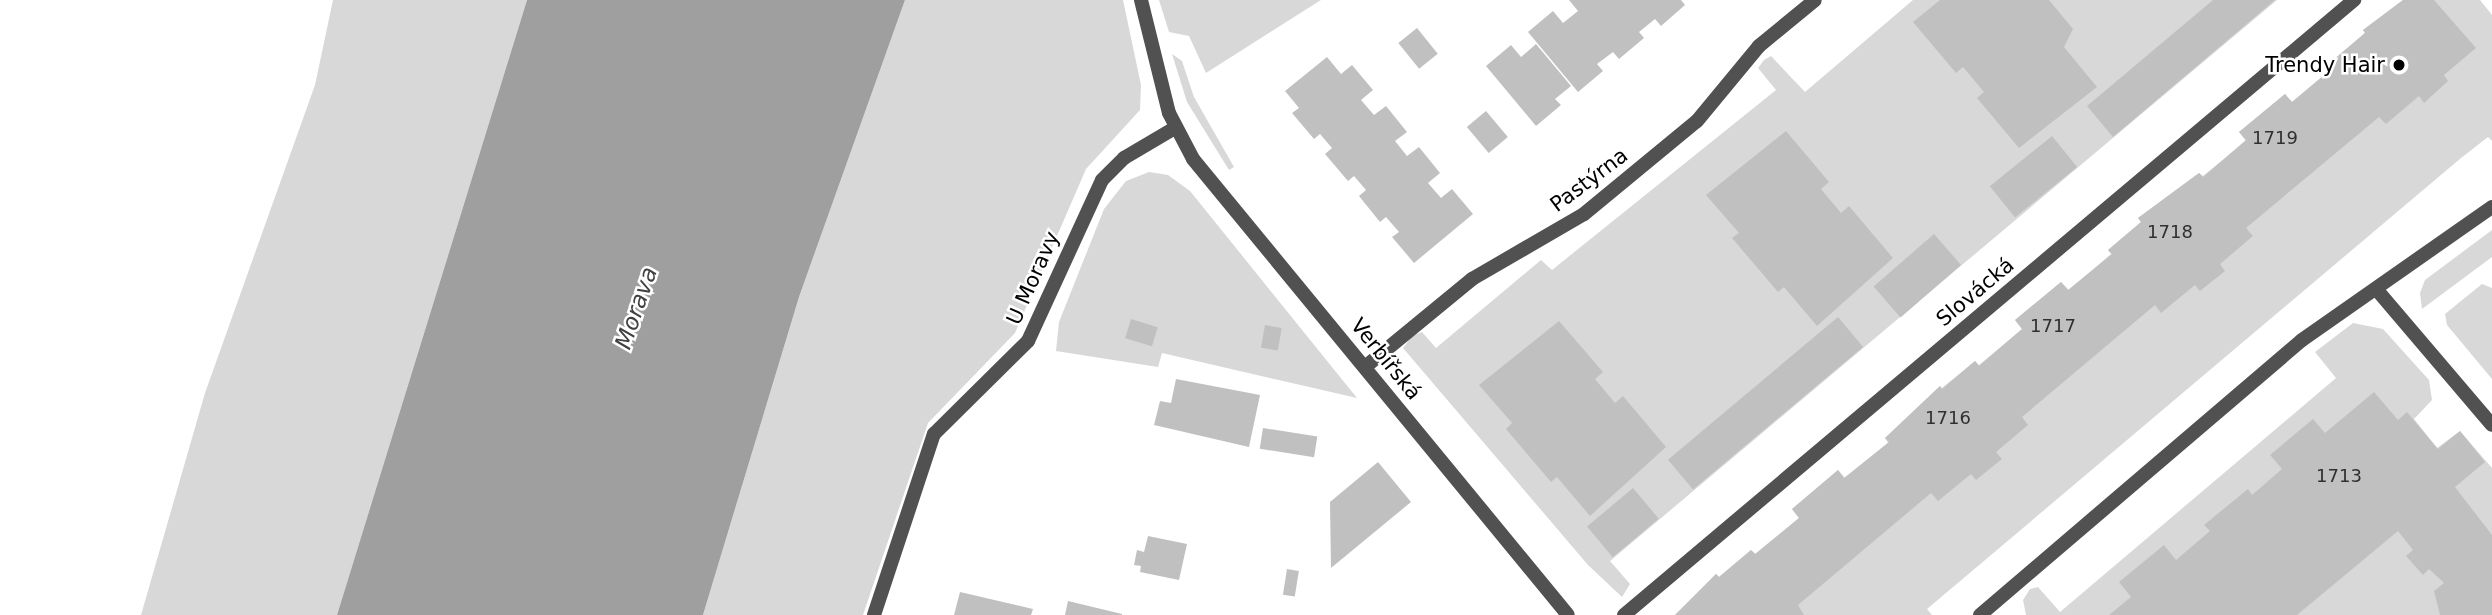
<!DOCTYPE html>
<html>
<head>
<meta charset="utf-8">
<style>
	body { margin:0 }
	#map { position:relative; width:2492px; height:615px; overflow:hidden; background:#fff; font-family:"DejaVu Sans",sans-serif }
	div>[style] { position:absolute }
	.green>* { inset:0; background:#d8d8d8 }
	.water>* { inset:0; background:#9f9f9f }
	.building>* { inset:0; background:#c0c0c0; transform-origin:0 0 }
	.lane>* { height:14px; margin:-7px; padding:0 7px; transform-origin:7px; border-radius:7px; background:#515151 }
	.street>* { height:14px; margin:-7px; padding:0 7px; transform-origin:7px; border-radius:7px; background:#515151 }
	.dots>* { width:19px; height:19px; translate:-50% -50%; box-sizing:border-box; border:4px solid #fff; border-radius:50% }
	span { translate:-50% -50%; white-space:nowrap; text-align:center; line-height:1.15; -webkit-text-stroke:5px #fff; paint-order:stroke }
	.number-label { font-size:18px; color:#303030 }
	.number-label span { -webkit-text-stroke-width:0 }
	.poi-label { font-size:21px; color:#000 }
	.right { translate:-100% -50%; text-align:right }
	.street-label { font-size:21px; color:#000 }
	.water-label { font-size:23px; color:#404040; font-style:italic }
</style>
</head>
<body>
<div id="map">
	<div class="green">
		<div style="clip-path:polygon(333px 0,527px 0,337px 615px,141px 615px,205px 393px,315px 85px)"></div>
		<div style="clip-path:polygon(905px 0,1123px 0,1141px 85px,1140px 110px,1086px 169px,1015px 333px,928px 423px,863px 615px,703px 615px,799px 297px)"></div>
		<div style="clip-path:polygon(1159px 0,1321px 0,1206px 73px,1189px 36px,1169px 32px)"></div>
		<div style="clip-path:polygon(1913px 0,2277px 0,1610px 561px,1630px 584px,1622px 597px,1588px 565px,1403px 348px,1412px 336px,1422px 332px,1436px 348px,1541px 260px,1552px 270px,1776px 90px,1758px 68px,1764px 60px,1771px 56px,1805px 92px)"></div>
		<div style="clip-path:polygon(2403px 0,2480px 0,2492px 15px,2492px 141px,2488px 137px,2461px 158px,1927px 609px,1932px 615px,1675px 615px,1716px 574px,1719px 577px,1751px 550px,1756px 554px,1799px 518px,1792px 509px,1838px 470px,1845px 478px,1888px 443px,1885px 438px,1940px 386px,1942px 388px,1975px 361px,1979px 365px,2022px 329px,2015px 320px,2061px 282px,2069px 290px,2111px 254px,2108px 250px,2141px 222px,2138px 218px,2199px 173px,2203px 176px,2246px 141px,2239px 132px,2285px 94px,2292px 102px,2335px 66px,2332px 61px,2365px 33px,2363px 30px)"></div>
		<div style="clip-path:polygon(1172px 54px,1182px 61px,1194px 97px,1234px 167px,1229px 170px,1187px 102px)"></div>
		<div style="clip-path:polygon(1149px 172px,1168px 175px,1190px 191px,1357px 398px,1162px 353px,1158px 367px,1056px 351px,1059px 322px,1104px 209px,1126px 181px)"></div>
		<div style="clip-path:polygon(2492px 230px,2492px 257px,2422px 309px,2420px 293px,2425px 280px)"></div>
		<div style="clip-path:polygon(2482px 284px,2492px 288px,2492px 379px,2447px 325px,2445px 314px)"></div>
		<div style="clip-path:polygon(2353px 323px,2383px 329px,2429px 380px,2432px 400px,2414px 419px,2437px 448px,2460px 431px,2492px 468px,2492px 615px,2026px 615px,2023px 600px,2030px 589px,2038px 587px,2060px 612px,2336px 378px,2315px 352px)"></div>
	</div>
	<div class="water">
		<div style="clip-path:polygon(527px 0,905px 0,799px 297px,703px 615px,337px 615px)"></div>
	</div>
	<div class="building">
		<div style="clip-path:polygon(1569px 0,1681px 0,1685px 5px,1661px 26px,1655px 19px,1639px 32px,1644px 38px,1619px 59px,1613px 52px,1597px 64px,1603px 71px,1578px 92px,1528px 32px,1553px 11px,1563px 23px,1578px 11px)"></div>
		<div style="clip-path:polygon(1940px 0,2049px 0,2073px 29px,2064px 47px,2097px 87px,2019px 148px,1977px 98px,1984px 92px,1963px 67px,1956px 73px,1913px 22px)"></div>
		<div style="clip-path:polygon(2213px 0,2275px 0,2113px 137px,2087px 106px)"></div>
		<div style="clip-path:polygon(2403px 0,2434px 0,2476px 48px,2444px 75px,2448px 81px,2424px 103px,2419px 96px,2386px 124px,2379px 117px,2246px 228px,2253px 236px,2220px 264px,2225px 271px,2200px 291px,2195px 285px,2161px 313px,2155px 305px,2022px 417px,2028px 425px,1996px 452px,2002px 459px,1976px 480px,1971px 474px,1938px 501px,1931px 493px,1798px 605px,1804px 615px,1675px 615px,1716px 574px,1719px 577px,1751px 550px,1755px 554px,1799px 518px,1792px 509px,1838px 470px,1844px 478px,1889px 442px,1885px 438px,1940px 386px,1942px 389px,1975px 361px,1979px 366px,2022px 329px,2015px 320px,2061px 282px,2068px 290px,2112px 254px,2108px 250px,2141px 222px,2138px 218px,2199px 173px,2203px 177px,2246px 140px,2239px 132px,2285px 94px,2292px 102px,2336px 65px,2332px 61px,2365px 33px,2363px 30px)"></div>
		<div style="left:1417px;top:28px;width:33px;height:24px;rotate:51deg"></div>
		<div style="clip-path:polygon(1536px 44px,1571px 86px,1555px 99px,1561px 105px,1536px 126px,1486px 66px,1511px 45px,1521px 57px)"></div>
		<div style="clip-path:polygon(1327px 57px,1341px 74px,1352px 65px,1373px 90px,1361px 100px,1374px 115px,1386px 106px,1407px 132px,1395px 141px,1407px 156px,1419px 147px,1440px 173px,1428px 183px,1441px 198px,1452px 189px,1473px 214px,1414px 263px,1392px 237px,1399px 232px,1386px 217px,1380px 222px,1359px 196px,1366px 190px,1354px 176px,1348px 181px,1325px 154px,1332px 148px,1320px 134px,1314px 139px,1292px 113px,1299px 108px,1285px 91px)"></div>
		<div style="left:1486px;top:111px;width:34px;height:25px;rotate:50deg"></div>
		<div style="clip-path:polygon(1786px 131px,1829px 182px,1821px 189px,1841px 213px,1849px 206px,1893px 258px,1817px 326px,1784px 287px,1778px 292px,1732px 238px,1739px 233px,1706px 195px)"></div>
		<div style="left:2052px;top:136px;width:40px;height:80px;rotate:51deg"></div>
		<div style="left:1934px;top:234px;width:41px;height:80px;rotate:49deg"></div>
		<div style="left:1838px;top:317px;width:39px;height:222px;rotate:50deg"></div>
		<div style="left:1131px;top:319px;width:28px;height:20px;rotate:17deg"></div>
		<div style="clip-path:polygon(1559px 321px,1603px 372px,1595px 379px,1615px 403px,1623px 396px,1666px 447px,1590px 516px,1557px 477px,1551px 482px,1506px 429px,1512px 423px,1479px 385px)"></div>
		<div style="left:1265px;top:325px;width:17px;height:23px;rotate:10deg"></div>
		<div style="clip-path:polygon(1176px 379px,1260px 395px,1249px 447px,1154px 425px,1160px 401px,1171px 403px)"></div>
		<div style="clip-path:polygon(2374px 392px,2398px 420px,2407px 412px,2438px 449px,2460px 431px,2485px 462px,2455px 487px,2492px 535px,2492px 615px,2440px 615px,2434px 591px,2444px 583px,2429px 569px,2423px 575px,2406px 556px,2413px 550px,2398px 531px,2297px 615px,2109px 615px,2131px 597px,2119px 582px,2164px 545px,2176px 560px,2210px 531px,2204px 525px,2248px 489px,2252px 495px,2282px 469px,2270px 455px,2313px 419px,2325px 433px)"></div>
		<div style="left:1263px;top:428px;width:55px;height:21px;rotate:9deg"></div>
		<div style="clip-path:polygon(1378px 462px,1411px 502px,1331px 568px,1330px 502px)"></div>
		<div style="left:1633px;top:488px;width:40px;height:60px;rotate:50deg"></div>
		<div style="clip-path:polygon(1148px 536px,1187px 544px,1179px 580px,1140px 572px,1141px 566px,1134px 565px,1137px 550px,1144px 552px)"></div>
		<div style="left:1287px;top:569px;width:12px;height:26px;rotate:9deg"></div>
		<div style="clip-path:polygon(960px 592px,1033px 609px,1031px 615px,954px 615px)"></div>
		<div style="clip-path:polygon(1068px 601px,1122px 614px,1122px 615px,1065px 615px)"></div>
	</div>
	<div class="lane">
		<div style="left:2377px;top:290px;width:177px;rotate:49.6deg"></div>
	</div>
	<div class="street">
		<div style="left:1141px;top:0;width:116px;rotate:76.1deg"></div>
		<div style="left:1169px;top:113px;width:52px;rotate:62.4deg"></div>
		<div style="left:1193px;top:159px;width:590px;rotate:50.57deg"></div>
		<div style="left:1365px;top:367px;width:139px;rotate:-39.4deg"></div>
		<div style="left:1472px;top:279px;width:129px;rotate:-30.1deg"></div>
		<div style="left:1584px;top:214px;width:146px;rotate:-39.5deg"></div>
		<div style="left:1697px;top:121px;width:97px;rotate:-50.4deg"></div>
		<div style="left:1759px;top:46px;width:72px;rotate:-39.4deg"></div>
		<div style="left:874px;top:615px;width:191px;rotate:-71.7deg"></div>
		<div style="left:934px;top:434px;width:132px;rotate:-44.7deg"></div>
		<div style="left:1028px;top:341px;width:177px;rotate:-65.3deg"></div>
		<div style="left:1102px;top:180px;width:31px;rotate:-45deg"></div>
		<div style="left:1124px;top:158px;width:59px;rotate:-30.5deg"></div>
		<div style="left:1624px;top:615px;width:955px;rotate:-40.11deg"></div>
		<div style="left:1980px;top:615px;width:423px;rotate:-40.5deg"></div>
		<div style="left:2302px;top:340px;width:232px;rotate:-35deg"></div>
	</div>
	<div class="dots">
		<div style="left:2399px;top:65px;background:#000"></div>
	</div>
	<div class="number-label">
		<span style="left:2275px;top:138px">1719</span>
		<span style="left:2170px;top:232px">1718</span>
		<span style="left:2053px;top:326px">1717</span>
		<span style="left:1948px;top:418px">1716</span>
		<span style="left:2339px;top:476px">1713</span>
	</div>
	<div class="poi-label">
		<span class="right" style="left:2385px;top:65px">Trendy Hair</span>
	</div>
	<div class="street-label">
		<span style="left:1589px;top:180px;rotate:-37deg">Pastýrna</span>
		<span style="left:1033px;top:278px;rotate:-66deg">U Moravy</span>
		<span style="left:1975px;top:292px;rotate:-40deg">Slovácká</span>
		<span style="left:1386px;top:359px;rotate:51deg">Verbířská</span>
	</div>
	<div class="water-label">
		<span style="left:636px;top:308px;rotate:-71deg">Morava</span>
	</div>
</div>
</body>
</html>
